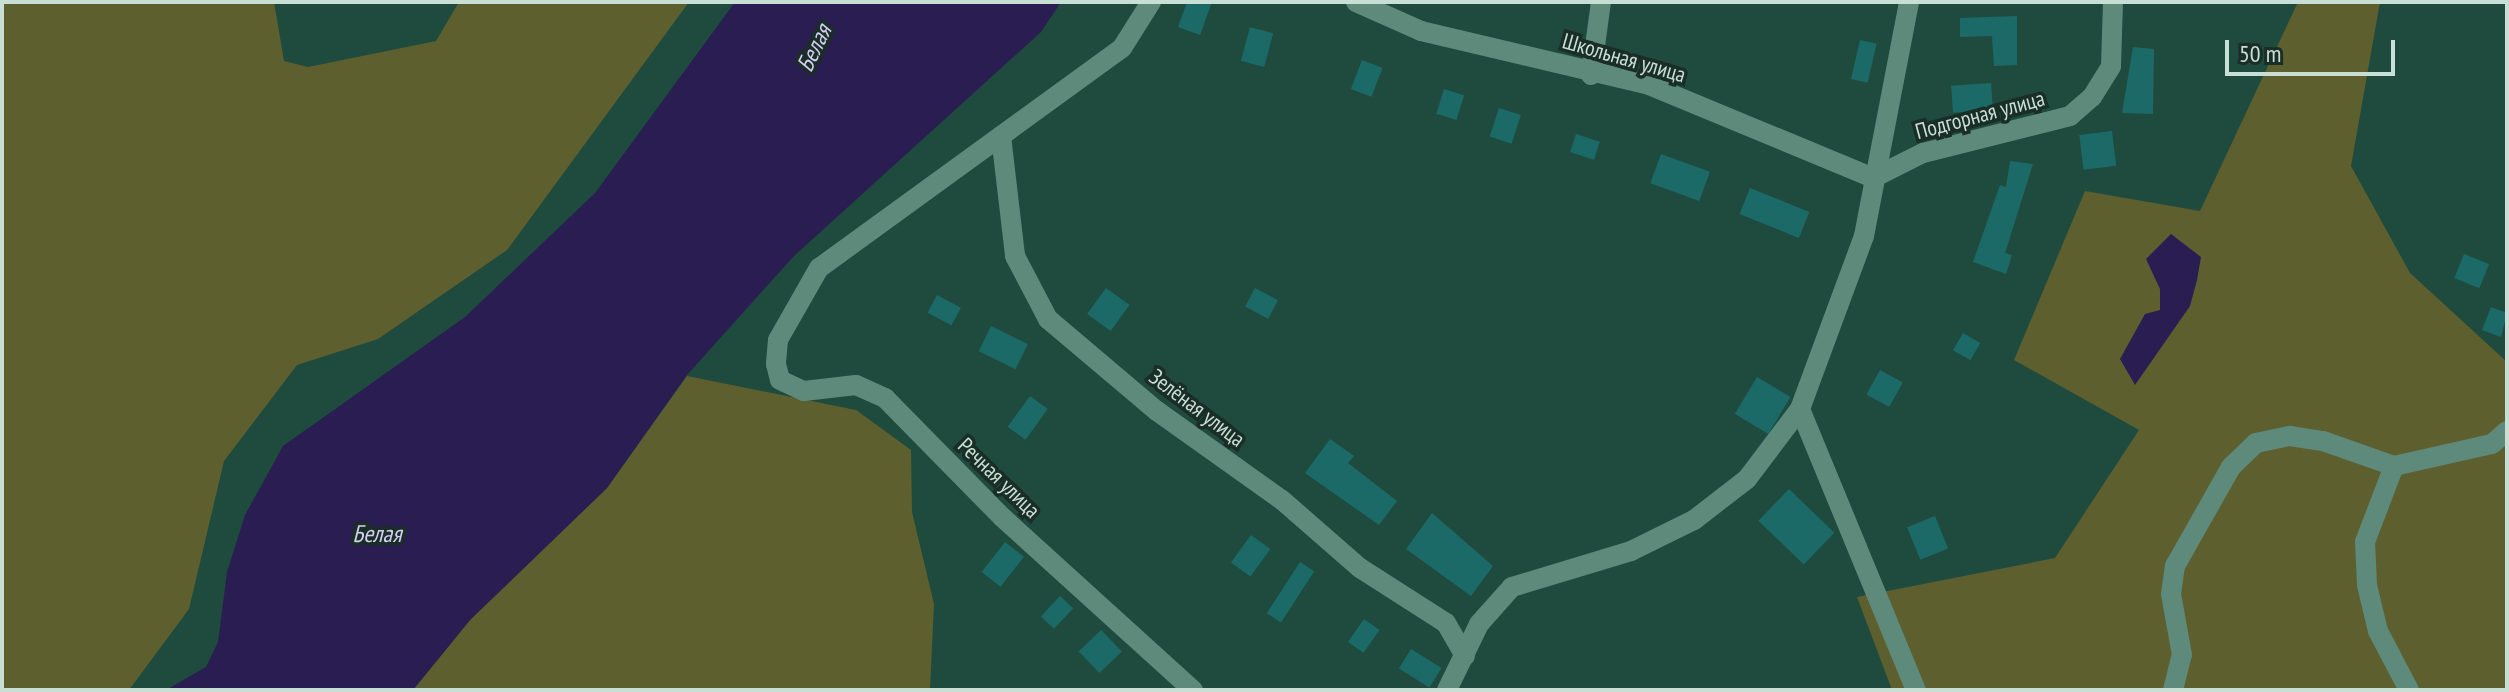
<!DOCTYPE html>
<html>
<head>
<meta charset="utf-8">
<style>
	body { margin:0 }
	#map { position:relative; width:2509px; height:692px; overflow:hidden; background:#1f4b3e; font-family:"PT Sans Narrow",sans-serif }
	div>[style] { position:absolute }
	.green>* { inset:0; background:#5d5f2f }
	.water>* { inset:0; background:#2a1d52 }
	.building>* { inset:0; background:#1c6a67; transform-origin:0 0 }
	.minor>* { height:20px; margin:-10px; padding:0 10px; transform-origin:10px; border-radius:10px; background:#5d8a7b }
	span { translate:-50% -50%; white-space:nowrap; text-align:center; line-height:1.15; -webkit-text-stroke:7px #1a2d26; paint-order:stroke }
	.street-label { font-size:22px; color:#c8dfd6 }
	.water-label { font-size:24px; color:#d2cef2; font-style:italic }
	.frame { position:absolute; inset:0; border:4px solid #c8dfd6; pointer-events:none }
	.scale { position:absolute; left:2225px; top:40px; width:170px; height:36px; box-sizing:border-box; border:4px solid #c8dfd6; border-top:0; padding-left:10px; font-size:24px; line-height:28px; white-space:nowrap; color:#c8dfd6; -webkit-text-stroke:6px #1a2d26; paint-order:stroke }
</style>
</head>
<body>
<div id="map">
	<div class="green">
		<div style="clip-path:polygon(274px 2px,284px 61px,308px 67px,436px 41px,459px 2px,689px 2px,507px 250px,378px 339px,297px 365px,224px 461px,189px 609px,129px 690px,2px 690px,2px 3px)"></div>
		<div style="clip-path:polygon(2298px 2px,2380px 2px,2351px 166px,2410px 273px,2507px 362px,2507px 690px,1892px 690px,1857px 597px,2055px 558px,2139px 430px,2014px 360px,2085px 191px,2200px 211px)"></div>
		<div style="clip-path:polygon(687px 376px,856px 410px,911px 450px,912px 512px,934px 604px,930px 690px,413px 690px,470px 620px,607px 488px)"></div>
	</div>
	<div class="water">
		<div style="clip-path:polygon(735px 2px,1061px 2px,1041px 32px,794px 256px,687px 375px,607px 488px,470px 620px,413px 690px,166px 690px,206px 667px,218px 642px,227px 572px,245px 515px,283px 446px,465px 317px,595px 193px)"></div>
		<div style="clip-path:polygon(2171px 234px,2201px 257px,2197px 280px,2190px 306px,2135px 385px,2120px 359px,2145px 314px,2160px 310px,2160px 289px,2146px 259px)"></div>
	</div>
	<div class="building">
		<div style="clip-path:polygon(1187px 2px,1212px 2px,1200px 35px,1178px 27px)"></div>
		<div style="clip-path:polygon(2017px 16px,2017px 65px,1994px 66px,1992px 36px,1960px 37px,1960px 18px)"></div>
		<div style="left:1250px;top:27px;width:24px;height:35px;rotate:15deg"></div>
		<div style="left:1860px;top:40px;width:17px;height:40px;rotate:13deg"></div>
		<div style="clip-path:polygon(2133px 47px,2154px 49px,2153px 114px,2122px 113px)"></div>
		<div style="left:1362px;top:60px;width:22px;height:31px;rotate:21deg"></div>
		<div style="left:1991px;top:83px;width:27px;height:40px;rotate:86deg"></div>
		<div style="left:1444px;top:89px;width:21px;height:26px;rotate:17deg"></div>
		<div style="left:1499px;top:108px;width:23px;height:30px;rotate:18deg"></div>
		<div style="left:2112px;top:131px;width:35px;height:33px;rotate:83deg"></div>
		<div style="left:1576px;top:134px;width:25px;height:19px;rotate:18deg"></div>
		<div style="left:1661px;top:154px;width:52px;height:31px;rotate:20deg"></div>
		<div style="clip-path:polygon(2010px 161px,2033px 164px,2005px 253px,2012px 255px,2006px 274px,1973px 262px,2000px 185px,2006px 187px)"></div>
		<div style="left:1750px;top:188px;width:64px;height:28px;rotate:22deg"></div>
		<div style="left:2464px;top:254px;width:27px;height:26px;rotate:22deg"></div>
		<div style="left:1106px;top:288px;width:29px;height:32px;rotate:36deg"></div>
		<div style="left:1255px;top:288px;width:26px;height:21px;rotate:28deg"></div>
		<div style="left:937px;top:295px;width:27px;height:20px;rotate:28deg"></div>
		<div style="clip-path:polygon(2491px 307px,2507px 313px,2501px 337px,2482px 330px)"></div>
		<div style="left:991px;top:326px;width:41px;height:28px;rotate:26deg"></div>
		<div style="left:1963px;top:333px;width:20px;height:20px;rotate:30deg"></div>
		<div style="left:1880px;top:370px;width:26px;height:28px;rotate:29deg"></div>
		<div style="left:1757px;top:377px;width:39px;height:43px;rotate:31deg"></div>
		<div style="left:1030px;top:396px;width:22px;height:38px;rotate:36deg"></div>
		<div style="clip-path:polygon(1330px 439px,1354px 456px,1348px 463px,1397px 501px,1379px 525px,1305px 473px)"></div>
		<div style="left:1789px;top:489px;width:63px;height:44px;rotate:44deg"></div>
		<div style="clip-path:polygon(1432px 513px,1493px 566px,1471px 596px,1406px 549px)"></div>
		<div style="left:1935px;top:516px;width:35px;height:30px;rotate:68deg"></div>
		<div style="left:1251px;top:535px;width:24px;height:34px;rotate:36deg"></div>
		<div style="left:1005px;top:542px;width:24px;height:38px;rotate:38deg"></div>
		<div style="left:1300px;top:562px;width:17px;height:61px;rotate:33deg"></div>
		<div style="left:1060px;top:596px;width:18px;height:28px;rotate:43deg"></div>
		<div style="left:1364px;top:619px;width:19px;height:28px;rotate:35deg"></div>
		<div style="left:1101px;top:630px;width:30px;height:31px;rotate:46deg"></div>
		<div style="left:1411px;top:649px;width:36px;height:23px;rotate:32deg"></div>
	</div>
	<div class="minor">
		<div style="left:1151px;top:2px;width:54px;rotate:122.2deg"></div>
		<div style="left:1122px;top:48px;width:374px;rotate:144deg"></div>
		<div style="left:819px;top:268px;width:83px;rotate:119.7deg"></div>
		<div style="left:778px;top:340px;width:24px;rotate:95deg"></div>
		<div style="left:776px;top:364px;width:16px;rotate:76deg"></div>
		<div style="left:780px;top:380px;width:26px;rotate:25deg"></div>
		<div style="left:804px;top:391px;width:52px;rotate:-6.6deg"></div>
		<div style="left:856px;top:385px;width:32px;rotate:24deg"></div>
		<div style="left:885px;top:398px;width:167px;rotate:45.5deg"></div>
		<div style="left:1002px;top:517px;width:258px;rotate:42.2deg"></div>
		<div style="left:1356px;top:2px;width:71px;rotate:24deg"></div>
		<div style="left:1421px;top:31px;width:234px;rotate:13.3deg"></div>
		<div style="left:1649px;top:85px;width:243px;rotate:22.5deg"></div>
		<div style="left:1873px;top:178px;width:56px;rotate:-26.6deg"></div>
		<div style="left:1923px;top:153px;width:152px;rotate:-14.1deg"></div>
		<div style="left:2070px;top:116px;width:29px;rotate:-41deg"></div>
		<div style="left:2092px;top:97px;width:36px;rotate:-58deg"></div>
		<div style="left:2111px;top:66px;width:64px;rotate:-88.2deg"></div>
		<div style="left:1591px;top:75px;width:74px;rotate:-82.2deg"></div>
		<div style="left:1001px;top:136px;width:121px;rotate:83.3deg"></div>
		<div style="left:1015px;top:256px;width:71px;rotate:62.4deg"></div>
		<div style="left:1048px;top:319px;width:143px;rotate:40.2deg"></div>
		<div style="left:1157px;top:411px;width:153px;rotate:35.5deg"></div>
		<div style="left:1282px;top:500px;width:103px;rotate:41.1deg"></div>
		<div style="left:1360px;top:568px;width:102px;rotate:32.6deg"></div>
		<div style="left:1446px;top:623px;width:38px;rotate:60deg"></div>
		<div style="left:1800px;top:409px;width:304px;rotate:67.6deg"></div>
		<div style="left:2394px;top:466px;width:81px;rotate:110.9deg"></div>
		<div style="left:2365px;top:542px;width:43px;rotate:87.3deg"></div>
		<div style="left:2367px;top:585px;width:47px;rotate:76.6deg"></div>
		<div style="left:2378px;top:631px;width:67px;rotate:62.3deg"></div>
		<div style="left:1447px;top:690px;width:73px;rotate:-64.1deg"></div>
		<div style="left:1479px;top:624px;width:50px;rotate:-48.3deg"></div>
		<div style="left:1512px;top:587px;width:124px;rotate:-16.8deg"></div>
		<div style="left:1631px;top:551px;width:70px;rotate:-26.2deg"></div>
		<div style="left:1694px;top:520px;width:67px;rotate:-37.7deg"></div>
		<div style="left:1747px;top:479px;width:88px;rotate:-52.9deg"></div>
		<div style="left:1800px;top:409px;width:184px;rotate:-69.7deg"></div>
		<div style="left:1864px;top:236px;width:238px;rotate:-79.1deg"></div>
		<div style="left:2173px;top:690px;width:36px;rotate:-76deg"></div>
		<div style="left:2182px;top:655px;width:62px;rotate:-100.2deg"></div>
		<div style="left:2171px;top:594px;width:28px;rotate:-82deg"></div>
		<div style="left:2175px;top:566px;width:114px;rotate:-60.5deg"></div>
		<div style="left:2231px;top:467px;width:35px;rotate:-44deg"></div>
		<div style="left:2256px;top:443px;width:35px;rotate:-12deg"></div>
		<div style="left:2290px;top:436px;width:33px;rotate:9deg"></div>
		<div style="left:2323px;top:441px;width:75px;rotate:19.4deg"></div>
		<div style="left:2394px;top:466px;width:100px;rotate:-12.7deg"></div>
		<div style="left:2492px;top:444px;width:20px;rotate:-41deg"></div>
	</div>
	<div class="street-label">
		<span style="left:1624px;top:58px;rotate:16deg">Школьная улица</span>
		<span style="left:1980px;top:115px;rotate:-15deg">Подгорная улица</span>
		<span style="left:1197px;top:408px;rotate:37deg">Зелёная улица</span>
		<span style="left:999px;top:478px;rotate:44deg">Речная улица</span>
	</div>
	<div class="water-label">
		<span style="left:814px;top:48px;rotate:-64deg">Белая</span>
		<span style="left:377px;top:534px">Белая</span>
	</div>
	<div class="frame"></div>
	<div class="scale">50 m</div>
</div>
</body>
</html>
